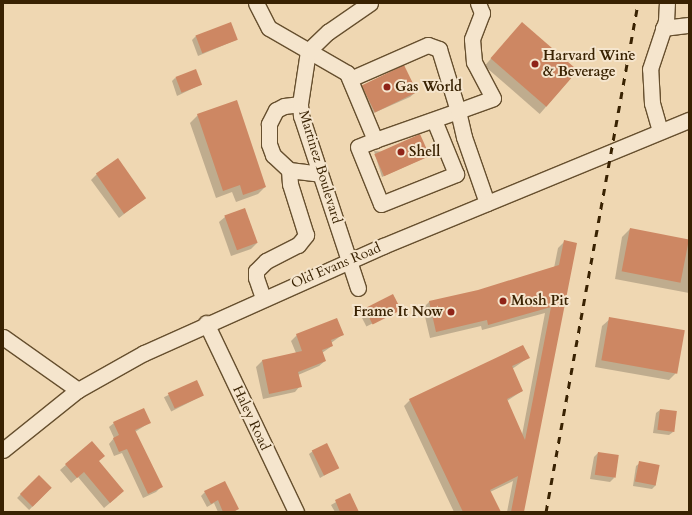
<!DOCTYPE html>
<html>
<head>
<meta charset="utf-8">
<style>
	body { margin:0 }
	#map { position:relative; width:692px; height:515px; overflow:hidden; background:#efd7b2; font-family:Cardo,serif }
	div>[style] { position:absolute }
	.shadow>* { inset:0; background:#0003; transform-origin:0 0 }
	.building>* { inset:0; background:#cd8763; transform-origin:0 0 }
	.roads { filter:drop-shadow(1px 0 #664f2e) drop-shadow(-1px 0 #664f2e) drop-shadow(0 1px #664f2e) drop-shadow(0 -1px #664f2e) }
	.minor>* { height:15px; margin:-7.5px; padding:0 7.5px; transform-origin:7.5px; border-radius:7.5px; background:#f5e5cd }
	.rail>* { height:3px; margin-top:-1.5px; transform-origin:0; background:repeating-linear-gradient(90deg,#392202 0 7px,transparent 0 14px) }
	.dots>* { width:11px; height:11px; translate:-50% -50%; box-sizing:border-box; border:2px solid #f5e5cd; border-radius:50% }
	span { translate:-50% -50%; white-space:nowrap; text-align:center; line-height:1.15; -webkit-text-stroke:4px #f5e5cd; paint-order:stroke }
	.poi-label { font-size:14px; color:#392202; font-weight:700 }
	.left { translate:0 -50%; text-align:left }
	.right { translate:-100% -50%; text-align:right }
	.street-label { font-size:14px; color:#392202 }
	.frame { position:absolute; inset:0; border:4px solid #392202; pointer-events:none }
</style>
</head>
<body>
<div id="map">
	<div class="shadow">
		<div style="left:522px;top:23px;width:73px;height:57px;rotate:41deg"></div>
		<div style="clip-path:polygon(196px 36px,236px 40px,198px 56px,192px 40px)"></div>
		<div style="clip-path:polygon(175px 78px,200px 85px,177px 96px,172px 81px)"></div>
		<div style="clip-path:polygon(362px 85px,416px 92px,410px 97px,367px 116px,356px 90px)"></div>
		<div style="clip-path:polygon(198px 115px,265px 187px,258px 194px,236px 202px,232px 192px,216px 198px,190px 123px)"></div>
		<div style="clip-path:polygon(374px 151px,429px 156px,382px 177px)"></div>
		<div style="clip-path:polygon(97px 174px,145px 198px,119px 218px,91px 180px)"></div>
		<div style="clip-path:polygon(245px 210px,257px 243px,251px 249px,231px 256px,219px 222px,225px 217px)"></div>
		<div style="clip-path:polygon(630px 229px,689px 241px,689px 293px,615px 279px,622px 237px)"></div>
		<div style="clip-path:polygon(564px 242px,523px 512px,507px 512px,513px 481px,490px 492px,499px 512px,454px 512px,404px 406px,410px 400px,528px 358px,512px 369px,522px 391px,507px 401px,522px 435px,545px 313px,482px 330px,481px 326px,430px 338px,423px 308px,429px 302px,479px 291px,554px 268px,558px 248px)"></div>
		<div style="left:393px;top:295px;width:16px;height:38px;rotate:63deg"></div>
		<div style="clip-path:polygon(610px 319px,676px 373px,669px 380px,595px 367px,602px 326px)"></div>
		<div style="clip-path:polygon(297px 335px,342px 335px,331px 343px,332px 346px,322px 353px,325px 361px,319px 366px,298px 375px,300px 386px,295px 392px,263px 399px,256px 367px,262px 361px,296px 353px,291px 341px)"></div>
		<div style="left:196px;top:381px;width:16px;height:36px;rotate:63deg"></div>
		<div style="clip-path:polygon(660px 410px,673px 432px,669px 435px,653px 433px,656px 413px)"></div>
		<div style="clip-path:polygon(114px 423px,149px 423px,135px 432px,161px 487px,156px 492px,143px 498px,122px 453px,114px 456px,109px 444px,114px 438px,109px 427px)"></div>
		<div style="clip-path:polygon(92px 442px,98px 462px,117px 497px,104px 508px,78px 477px,71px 483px,60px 470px)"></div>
		<div style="clip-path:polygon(313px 451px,337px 468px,320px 478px,309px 454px)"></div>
		<div style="clip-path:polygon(598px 453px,614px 478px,610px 482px,590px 479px,594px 457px)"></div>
		<div style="clip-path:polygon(640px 463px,656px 485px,652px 489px,633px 486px,636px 466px)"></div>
		<div style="left:39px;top:476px;width:17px;height:31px;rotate:45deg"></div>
		<div style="clip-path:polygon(205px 492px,238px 508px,234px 512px,218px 512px,214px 503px,207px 507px,201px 496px)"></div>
		<div style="clip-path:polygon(350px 494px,358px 512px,335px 512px,331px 505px)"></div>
	</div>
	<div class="building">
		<div style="left:231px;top:22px;width:19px;height:38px;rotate:69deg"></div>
		<div style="left:522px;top:22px;width:74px;height:48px;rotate:41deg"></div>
		<div style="left:404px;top:65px;width:30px;height:47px;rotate:64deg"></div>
		<div style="left:196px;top:69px;width:17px;height:22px;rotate:69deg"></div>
		<div style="clip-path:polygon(237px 100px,266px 187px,243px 195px,240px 185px,223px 191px,197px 114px)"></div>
		<div style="left:420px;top:134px;width:24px;height:50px;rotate:66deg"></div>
		<div style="left:118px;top:158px;width:49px;height:27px;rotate:55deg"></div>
		<div style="left:245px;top:208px;width:37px;height:22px;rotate:70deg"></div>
		<div style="left:630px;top:228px;width:60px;height:44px;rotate:11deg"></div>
		<div style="clip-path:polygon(564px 240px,577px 243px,524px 512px,511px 512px,518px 476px,490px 490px,501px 512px,463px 512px,409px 399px,523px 345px,530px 358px,512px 366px,523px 391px,507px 399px,525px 440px,551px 307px,488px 325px,487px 320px,436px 332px,429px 301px,478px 290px,559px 265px)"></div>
		<div style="left:393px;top:294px;width:18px;height:32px;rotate:63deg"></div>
		<div style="left:609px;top:317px;width:77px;height:44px;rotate:10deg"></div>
		<div style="clip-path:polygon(337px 318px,344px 335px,331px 340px,333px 346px,322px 350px,326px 361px,298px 372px,302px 387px,269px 394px,262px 360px,302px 351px,296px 334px)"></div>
		<div style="left:197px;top:380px;width:17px;height:32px;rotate:66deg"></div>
		<div style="clip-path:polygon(144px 408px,151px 423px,135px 430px,163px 487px,148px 494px,127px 449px,119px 452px,113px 438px,119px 435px,113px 422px)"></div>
		<div style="left:660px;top:409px;width:17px;height:21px;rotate:7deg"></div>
		<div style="clip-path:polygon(92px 441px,105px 456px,99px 461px,124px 491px,110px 503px,84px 472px,77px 478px,65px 464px)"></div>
		<div style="left:327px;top:443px;width:28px;height:17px;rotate:64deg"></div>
		<div style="left:598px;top:452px;width:21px;height:23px;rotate:8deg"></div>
		<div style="left:639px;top:461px;width:21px;height:21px;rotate:11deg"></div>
		<div style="left:39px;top:475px;width:18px;height:27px;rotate:45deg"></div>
		<div style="clip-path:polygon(225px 481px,239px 509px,233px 512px,223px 512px,218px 500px,211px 504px,204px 491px)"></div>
		<div style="clip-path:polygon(350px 493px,359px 512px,340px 512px,335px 500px)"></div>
	</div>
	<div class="roads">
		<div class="minor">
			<div style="left:256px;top:3px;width:28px;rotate:63deg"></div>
			<div style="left:269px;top:28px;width:90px;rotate:30deg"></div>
			<div style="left:347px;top:73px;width:73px;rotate:67.3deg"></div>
			<div style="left:375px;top:140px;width:88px;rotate:-19.3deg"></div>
			<div style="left:458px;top:111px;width:27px;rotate:77deg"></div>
			<div style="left:464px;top:137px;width:70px;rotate:70.8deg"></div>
			<div style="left:663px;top:28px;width:26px;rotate:-7deg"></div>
			<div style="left:350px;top:79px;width:85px;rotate:-23.6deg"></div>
			<div style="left:428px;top:45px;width:12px;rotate:20deg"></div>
			<div style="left:439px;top:49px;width:65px;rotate:73deg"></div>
			<div style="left:458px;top:111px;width:37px;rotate:-20deg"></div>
			<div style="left:493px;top:98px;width:41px;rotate:-117.8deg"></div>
			<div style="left:474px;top:62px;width:23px;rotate:-95deg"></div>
			<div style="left:472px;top:39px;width:28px;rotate:-69deg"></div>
			<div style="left:482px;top:13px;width:11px;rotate:-112deg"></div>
			<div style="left:300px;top:104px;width:16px;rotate:173deg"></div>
			<div style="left:284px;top:106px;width:9px;rotate:153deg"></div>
			<div style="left:276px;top:110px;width:16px;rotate:117deg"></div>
			<div style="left:269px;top:124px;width:20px;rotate:90deg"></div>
			<div style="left:269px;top:144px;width:12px;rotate:70deg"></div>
			<div style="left:273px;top:155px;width:22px;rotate:43deg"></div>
			<div style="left:289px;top:170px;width:31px;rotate:7deg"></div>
			<div style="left:660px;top:131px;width:29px;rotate:-106deg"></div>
			<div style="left:652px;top:103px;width:34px;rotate:-93deg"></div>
			<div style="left:650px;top:69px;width:51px;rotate:-71.6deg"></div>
			<div style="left:666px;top:21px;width:18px;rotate:-87deg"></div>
			<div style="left:375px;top:140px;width:18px;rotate:158deg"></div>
			<div style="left:358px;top:147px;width:61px;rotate:68deg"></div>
			<div style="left:381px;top:204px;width:81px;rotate:-21.8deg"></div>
			<div style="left:456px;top:174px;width:58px;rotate:-112.2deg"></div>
			<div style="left:358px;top:288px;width:181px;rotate:-108.3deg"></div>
			<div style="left:301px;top:116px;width:12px;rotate:-95deg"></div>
			<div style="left:300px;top:104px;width:54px;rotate:-81.4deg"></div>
			<div style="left:308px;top:51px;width:28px;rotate:-44deg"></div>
			<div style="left:328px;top:32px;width:51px;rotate:-34.6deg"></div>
			<div style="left:263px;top:298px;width:21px;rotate:-109deg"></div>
			<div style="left:256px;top:278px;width:7px;rotate:-90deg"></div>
			<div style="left:256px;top:271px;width:14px;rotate:-45deg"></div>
			<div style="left:266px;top:261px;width:36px;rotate:-27deg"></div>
			<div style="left:298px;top:245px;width:13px;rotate:-51deg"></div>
			<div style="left:306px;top:235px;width:53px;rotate:-107.4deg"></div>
			<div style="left:290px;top:184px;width:14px;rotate:-94deg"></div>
			<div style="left:206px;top:323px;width:209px;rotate:64.5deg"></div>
			<div style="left:3px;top:337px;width:92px;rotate:35.2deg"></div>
			<div style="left:3px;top:450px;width:96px;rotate:-38.7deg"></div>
			<div style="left:78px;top:390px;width:76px;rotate:-29.3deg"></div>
			<div style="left:144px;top:353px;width:262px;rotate:-24.1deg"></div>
			<div style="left:383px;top:246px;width:331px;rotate:-22.4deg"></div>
		</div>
	</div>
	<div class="rail">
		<div style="left:546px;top:512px;width:517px;rotate:-79.75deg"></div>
	</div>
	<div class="dots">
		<div style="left:535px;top:64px;background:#8f2418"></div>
		<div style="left:387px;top:87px;background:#8f2418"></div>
		<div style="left:401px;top:152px;background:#8f2418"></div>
		<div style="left:503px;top:301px;background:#8f2418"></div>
		<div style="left:451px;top:312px;background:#8f2418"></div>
	</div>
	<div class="poi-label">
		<span class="left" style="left:543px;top:64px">Harvard Wine<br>&amp; Beverage</span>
		<span class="left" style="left:395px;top:87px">Gas World</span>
		<span class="left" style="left:409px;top:152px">Shell</span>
		<span class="left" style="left:511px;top:301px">Mosh Pit</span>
		<span class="right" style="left:443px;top:312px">Frame It Now</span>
	</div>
	<div class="street-label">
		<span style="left:320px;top:167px;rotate:73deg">Martinez Boulevard</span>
		<span style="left:336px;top:266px;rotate:-23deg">Old Evans Road</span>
		<span style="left:251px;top:418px;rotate:65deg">Haley Road</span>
	</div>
	<div class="frame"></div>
</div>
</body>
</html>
